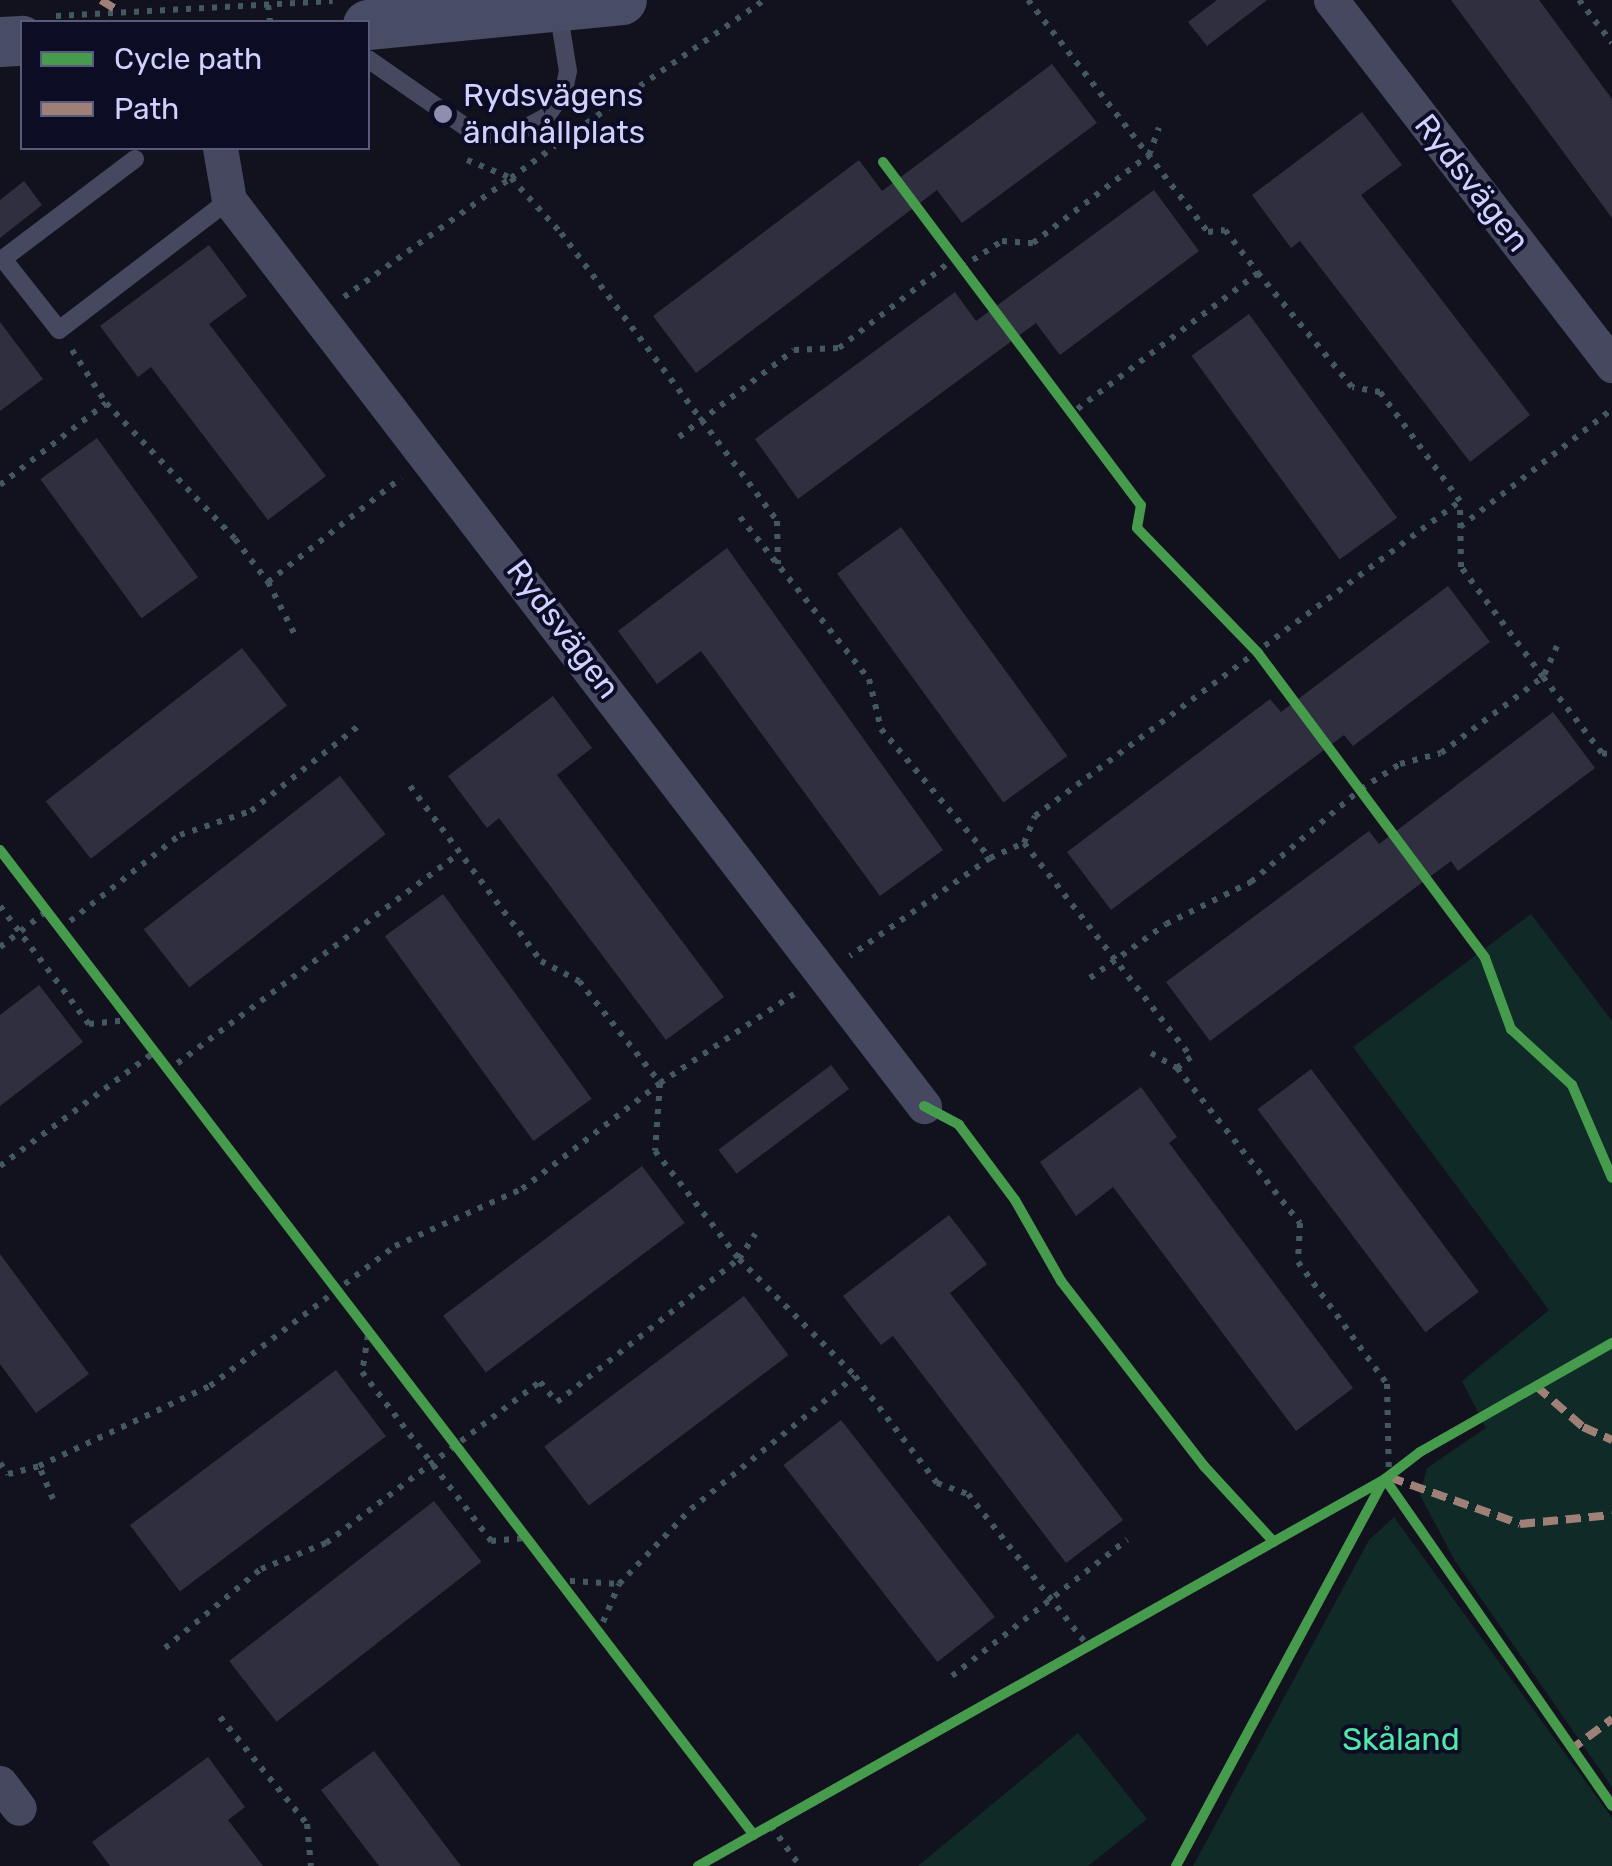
<!DOCTYPE html>
<html>
<head>
<meta charset="utf-8">
<style>
	body { margin:0 }
	#map { position:relative; width:1612px; height:1866px; overflow:hidden; background:#12121e; font-family:Rubik,sans-serif }
	div>[style] { position:absolute }
	.green>* { inset:0; background:#0f2a27 }
	.building>* { inset:0; background:#2f2f40; transform-origin:0 0 }
	.path>* { height:6px; margin-top:-3px; transform-origin:0; background:repeating-linear-gradient(90deg,#445862 0 5px,transparent 0 13px) }
	.lane>* { height:18px; margin:-9px; padding:0 9px; transform-origin:9px; border-radius:9px; background:#45485f }
	.street>* { height:35px; margin:-17.5px; padding:0 17.5px; transform-origin:17.5px; border-radius:17.5px; background:#45485f }
	.secondary>* { height:50px; margin:-25px; padding:0 25px; transform-origin:25px; border-radius:25px; background:#494c65 }
	.quiet>* { height:8px; margin-top:-4px; transform-origin:0; background:repeating-linear-gradient(90deg,#9e8076 0 15px,transparent 0 23px) }
	.cycleway>* { height:10px; margin:-5px; padding:0 5px; transform-origin:5px; border-radius:5px; background:#469c4c }
	.dots>* { width:28px; height:28px; translate:-50% -50%; box-sizing:border-box; border:5px solid #0c0c24; border-radius:50% }
	span { translate:-50% -50%; white-space:nowrap; text-align:center; line-height:1.15; -webkit-text-stroke:8px #0c0c24; paint-order:stroke }
	.poi-label { font-size:32px; color:#cfd1ff }
	.left { translate:0 -50%; text-align:left }
	.street-label { font-size:32px; color:#cfd1ff }
	.park-label { font-size:32px; color:#51e9aa }
	.legend { position:absolute; left:20px; top:20px; width:350px; height:130px; box-sizing:border-box; background:#0c0c24; border:2px solid #5a5b7c; margin:0; padding:12px 18px; list-style:none; font-size:30px; color:#cfd1ff }
	.legend li { display:flex; align-items:center; gap:20px; height:50px }
	.legend b { width:50px; border:2px solid #5a5b7c }
</style>
</head>
<body>
<div id="map">
	<div class="green">
		<div style="clip-path:polygon(1531px 914px,1612px 1021px,1612px 1787px,1455px 1561px,1420px 1495px,1427px 1468px,1486px 1428px,1462px 1381px,1549px 1310px,1353px 1047px)"></div>
		<div style="clip-path:polygon(1394px 1517px,1612px 1818px,1612px 1866px,1193px 1866px,1369px 1540px)"></div>
		<div style="clip-path:polygon(1078px 1733px,1147px 1819px,1088px 1866px,918px 1866px)"></div>
	</div>
	<div class="building">
		<div style="clip-path:polygon(1217px 0,1267px 0,1207px 46px,1188px 22px)"></div>
		<div style="clip-path:polygon(1451px 0,1539px 0,1612px 99px,1612px 218px)"></div>
		<div style="clip-path:polygon(1052px 64px,1097px 123px,962px 223px,937px 190px,696px 373px,653px 316px,859px 160px,882px 191px)"></div>
		<div style="clip-path:polygon(1362px 112px,1402px 165px,1361px 195px,1530px 415px,1470px 462px,1300px 241px,1291px 248px,1252px 195px)"></div>
		<div style="clip-path:polygon(24px 181px,42px 205px,0 238px,0 200px)"></div>
		<div style="clip-path:polygon(1154px 190px,1199px 251px,1060px 355px,1036px 323px,798px 499px,755px 439px,955px 292px,976px 321px)"></div>
		<div style="clip-path:polygon(209px 245px,247px 296px,209px 324px,326px 476px,268px 520px,151px 367px,138px 377px,100px 326px)"></div>
		<div style="left:1249px;top:314px;width:252px;height:71px;rotate:54deg"></div>
		<div style="clip-path:polygon(0 322px,43px 379px,0 411px)"></div>
		<div style="left:97px;top:438px;width:172px;height:70px;rotate:54deg"></div>
		<div style="left:901px;top:527px;width:283px;height:79px;rotate:54deg"></div>
		<div style="clip-path:polygon(727px 548px,943px 850px,880px 896px,701px 651px,657px 684px,618px 631px)"></div>
		<div style="clip-path:polygon(1448px 586px,1490px 642px,1353px 746px,1344px 735px,1111px 910px,1067px 852px,1270px 699px,1281px 712px)"></div>
		<div style="left:242px;top:648px;width:73px;height:249px;rotate:52deg"></div>
		<div style="clip-path:polygon(553px 696px,592px 748px,557px 775px,724px 997px,666px 1040px,499px 818px,487px 828px,448px 776px)"></div>
		<div style="clip-path:polygon(1553px 712px,1595px 768px,1458px 871px,1451px 861px,1210px 1041px,1166px 982px,1369px 831px,1379px 844px)"></div>
		<div style="left:340px;top:776px;width:74px;height:249px;rotate:52deg"></div>
		<div style="left:443px;top:894px;width:253px;height:72px;rotate:54deg"></div>
		<div style="clip-path:polygon(39px 985px,83px 1042px,0 1106px,0 1015px)"></div>
		<div style="left:831px;top:1065px;width:30px;height:141px;rotate:53deg"></div>
		<div style="left:1311px;top:1069px;width:279px;height:67px;rotate:53deg"></div>
		<div style="clip-path:polygon(1141px 1087px,1177px 1137px,1169px 1143px,1353px 1388px,1296px 1431px,1113px 1187px,1076px 1216px,1040px 1162px)"></div>
		<div style="left:642px;top:1166px;width:71px;height:249px;rotate:53deg"></div>
		<div style="clip-path:polygon(949px 1215px,987px 1264px,950px 1293px,1123px 1520px,1066px 1563px,893px 1336px,881px 1345px,843px 1296px)"></div>
		<div style="clip-path:polygon(0 1254px,89px 1374px,36px 1413px,0 1364px)"></div>
		<div style="left:744px;top:1296px;width:74px;height:250px;rotate:53deg"></div>
		<div style="left:336px;top:1370px;width:83px;height:258px;rotate:53deg"></div>
		<div style="left:841px;top:1420px;width:250px;height:73px;rotate:52deg"></div>
		<div style="left:434px;top:1501px;width:77px;height:260px;rotate:52deg"></div>
		<div style="clip-path:polygon(374px 1751px,461px 1866px,379px 1866px,321px 1790px)"></div>
		<div style="clip-path:polygon(208px 1757px,245px 1807px,228px 1820px,263px 1866px,110px 1866px,92px 1842px)"></div>
	</div>
	<div class="path">
		<div style="left:1028px;top:0;width:294px;rotate:52.2deg"></div>
		<div style="left:1208px;top:232px;width:17px;rotate:-7deg"></div>
		<div style="left:1225px;top:230px;width:54px;rotate:52.5deg"></div>
		<div style="left:1579px;top:0;width:54px;rotate:52.5deg"></div>
		<div style="left:268px;top:5px;width:17px;rotate:83deg"></div>
		<div style="left:56px;top:16px;width:277px;rotate:-3.1deg"></div>
		<div style="left:565px;top:138px;width:242px;rotate:-34.7deg"></div>
		<div style="left:467px;top:160px;width:48px;rotate:22.2deg"></div>
		<div style="left:511px;top:178px;width:54px;rotate:-36deg"></div>
		<div style="left:962px;top:267px;width:48px;rotate:-33deg"></div>
		<div style="left:1002px;top:241px;width:31px;rotate:4deg"></div>
		<div style="left:1033px;top:243px;width:146px;rotate:-37.2deg"></div>
		<div style="left:1149px;top:155px;width:29px;rotate:-70deg"></div>
		<div style="left:344px;top:297px;width:205px;rotate:-35.5deg"></div>
		<div style="left:511px;top:178px;width:74px;rotate:47.7deg"></div>
		<div style="left:561px;top:233px;width:360px;rotate:53.1deg"></div>
		<div style="left:777px;top:521px;width:43px;rotate:88.7deg"></div>
		<div style="left:72px;top:350px;width:63px;rotate:57.3deg"></div>
		<div style="left:679px;top:437px;width:144px;rotate:-37.1deg"></div>
		<div style="left:794px;top:350px;width:45px;rotate:-2.5deg"></div>
		<div style="left:839px;top:348px;width:147px;rotate:-37.8deg"></div>
		<div style="left:0;top:485px;width:134px;rotate:-37.7deg"></div>
		<div style="left:106px;top:403px;width:187px;rotate:46.5deg"></div>
		<div style="left:235px;top:539px;width:54px;rotate:52.5deg"></div>
		<div style="left:268px;top:582px;width:59px;rotate:63deg"></div>
		<div style="left:740px;top:517px;width:207px;rotate:51.5deg"></div>
		<div style="left:869px;top:679px;width:51px;rotate:76.5deg"></div>
		<div style="left:881px;top:729px;width:169px;rotate:49.8deg"></div>
		<div style="left:990px;top:858px;width:171px;rotate:145deg"></div>
		<div style="left:1460px;top:527px;width:192px;rotate:-37.8deg"></div>
		<div style="left:268px;top:582px;width:169px;rotate:-38deg"></div>
		<div style="left:1557px;top:646px;width:34px;rotate:114deg"></div>
		<div style="left:1543px;top:677px;width:96px;rotate:52.2deg"></div>
		<div style="left:1602px;top:753px;width:10px;rotate:11deg"></div>
		<div style="left:410px;top:786px;width:219px;rotate:53.2deg"></div>
		<div style="left:541px;top:961px;width:43px;rotate:27.8deg"></div>
		<div style="left:579px;top:981px;width:130px;rotate:51.5deg"></div>
		<div style="left:660px;top:1083px;width:68px;rotate:94.2deg"></div>
		<div style="left:655px;top:1151px;width:137px;rotate:52.1deg"></div>
		<div style="left:739px;top:1259px;width:165px;rotate:45.2deg"></div>
		<div style="left:855px;top:1376px;width:135px;rotate:52.5deg"></div>
		<div style="left:937px;top:1483px;width:33px;rotate:20deg"></div>
		<div style="left:968px;top:1494px;width:194px;rotate:51.7deg"></div>
		<div style="left:1024px;top:843px;width:271px;rotate:52deg"></div>
		<div style="left:1191px;top:1057px;width:18px;rotate:142deg"></div>
		<div style="left:990px;top:858px;width:37px;rotate:-24deg"></div>
		<div style="left:1024px;top:843px;width:29px;rotate:-68deg"></div>
		<div style="left:1035px;top:816px;width:529px;rotate:-36.54deg"></div>
		<div style="left:1460px;top:501px;width:135px;rotate:-126.3deg"></div>
		<div style="left:1380px;top:392px;width:28px;rotate:-170deg"></div>
		<div style="left:1352px;top:387px;width:148px;rotate:-129.5deg"></div>
		<div style="left:1258px;top:273px;width:233px;rotate:143deg"></div>
		<div style="left:0;top:906px;width:148px;rotate:53deg"></div>
		<div style="left:89px;top:1024px;width:40px;rotate:-5.7deg"></div>
		<div style="left:60px;top:929px;width:152px;rotate:-38.1deg"></div>
		<div style="left:180px;top:835px;width:75px;rotate:-18.7deg"></div>
		<div style="left:251px;top:811px;width:142px;rotate:-38.4deg"></div>
		<div style="left:0;top:947px;width:59px;rotate:-37.5deg"></div>
		<div style="left:1090px;top:978px;width:93px;rotate:-35.4deg"></div>
		<div style="left:1166px;top:924px;width:95px;rotate:-26.3deg"></div>
		<div style="left:1251px;top:882px;width:144px;rotate:-40.2deg"></div>
		<div style="left:1361px;top:789px;width:46px;rotate:-32.7deg"></div>
		<div style="left:1400px;top:764px;width:42px;rotate:-15deg"></div>
		<div style="left:1441px;top:753px;width:127px;rotate:-36.7deg"></div>
		<div style="left:1543px;top:677px;width:137px;rotate:-126.7deg"></div>
		<div style="left:1461px;top:567px;width:64px;rotate:-90.9deg"></div>
		<div style="left:1151px;top:1053px;width:30px;rotate:30deg"></div>
		<div style="left:1177px;top:1068px;width:198px;rotate:51.6deg"></div>
		<div style="left:1300px;top:1223px;width:39px;rotate:93deg"></div>
		<div style="left:1298px;top:1262px;width:151px;rotate:53.9deg"></div>
		<div style="left:1387px;top:1384px;width:93px;rotate:88.8deg"></div>
		<div style="left:167px;top:1071px;width:363px;rotate:-36.7deg"></div>
		<div style="left:0;top:1166px;width:190px;rotate:-36.4deg"></div>
		<div style="left:368px;top:1335px;width:37px;rotate:99deg"></div>
		<div style="left:362px;top:1372px;width:213px;rotate:52.6deg"></div>
		<div style="left:491px;top:1541px;width:35px;rotate:-5deg"></div>
		<div style="left:0;top:1463px;width:14px;rotate:54deg"></div>
		<div style="left:8px;top:1474px;width:32px;rotate:-14deg"></div>
		<div style="left:53px;top:1499px;width:36px;rotate:-113deg"></div>
		<div style="left:39px;top:1466px;width:189px;rotate:-25.1deg"></div>
		<div style="left:210px;top:1386px;width:232px;rotate:-37.1deg"></div>
		<div style="left:395px;top:1246px;width:139px;rotate:-24.2deg"></div>
		<div style="left:522px;top:1189px;width:174px;rotate:-37.5deg"></div>
		<div style="left:660px;top:1083px;width:161px;rotate:-33.6deg"></div>
		<div style="left:557px;top:1580px;width:62px;rotate:3.7deg"></div>
		<div style="left:598px;top:1634px;width:54px;rotate:-67.2deg"></div>
		<div style="left:619px;top:1584px;width:104px;rotate:-46.2deg"></div>
		<div style="left:691px;top:1509px;width:211px;rotate:-39deg"></div>
		<div style="left:165px;top:1648px;width:124px;rotate:-39.5deg"></div>
		<div style="left:261px;top:1569px;width:70px;rotate:-21.8deg"></div>
		<div style="left:326px;top:1543px;width:268px;rotate:-37deg"></div>
		<div style="left:540px;top:1382px;width:26px;rotate:50deg"></div>
		<div style="left:557px;top:1402px;width:231px;rotate:-38.2deg"></div>
		<div style="left:739px;top:1259px;width:30px;rotate:-57deg"></div>
		<div style="left:952px;top:1676px;width:222px;rotate:-37.9deg"></div>
		<div style="left:220px;top:1717px;width:138px;rotate:50.9deg"></div>
		<div style="left:307px;top:1824px;width:42px;rotate:84.6deg"></div>
		<div style="left:771px;top:1826px;width:49px;rotate:54.1deg"></div>
	</div>
	<div class="lane">
		<div style="left:368px;top:59px;width:128px;rotate:34.8deg"></div>
		<div style="left:473px;top:132px;width:35px;rotate:8deg"></div>
		<div style="left:508px;top:137px;width:43px;rotate:-27.8deg"></div>
		<div style="left:546px;top:117px;width:32px;rotate:-55deg"></div>
		<div style="left:564px;top:91px;width:20px;rotate:-79deg"></div>
		<div style="left:568px;top:71px;width:62px;rotate:-99.3deg"></div>
		<div style="left:135px;top:159px;width:166px;rotate:142.9deg"></div>
		<div style="left:3px;top:259px;width:90px;rotate:51.7deg"></div>
		<div style="left:59px;top:330px;width:214px;rotate:-37.4deg"></div>
	</div>
	<div class="street">
		<div style="left:1331px;top:0;width:461px;rotate:52.4deg"></div>
		<div style="left:220px;top:148px;width:53px;rotate:80.2deg"></div>
		<div style="left:229px;top:200px;width:1142px;rotate:52.51deg"></div>
		<div style="left:0;top:1783px;width:31px;rotate:53deg"></div>
	</div>
	<div class="secondary">
		<div style="left:368px;top:25px;width:255px;rotate:-5.6deg"></div>
		<div style="left:0;top:42px;width:22px;rotate:-3deg"></div>
	</div>
	<div class="quiet">
		<div style="left:101px;top:0;width:22px;rotate:32deg"></div>
		<div style="left:1536px;top:1386px;width:62px;rotate:41.1deg"></div>
		<div style="left:1583px;top:1427px;width:32px;rotate:24deg"></div>
		<div style="left:1389px;top:1477px;width:139px;rotate:19.7deg"></div>
		<div style="left:1520px;top:1524px;width:92px;rotate:-5.6deg"></div>
		<div style="left:1569px;top:1751px;width:54px;rotate:-36.7deg"></div>
	</div>
	<div class="cycleway">
		<div style="left:883px;top:162px;width:429px;rotate:53.1deg"></div>
		<div style="left:1141px;top:505px;width:23px;rotate:100deg"></div>
		<div style="left:1137px;top:528px;width:174px;rotate:45.9deg"></div>
		<div style="left:1258px;top:653px;width:380px;rotate:53.3deg"></div>
		<div style="left:1485px;top:958px;width:76px;rotate:69.9deg"></div>
		<div style="left:1511px;top:1029px;width:83px;rotate:42.6deg"></div>
		<div style="left:1572px;top:1085px;width:101px;rotate:66.7deg"></div>
		<div style="left:0;top:850px;width:1240px;rotate:52.57deg"></div>
		<div style="left:924px;top:1106px;width:40px;rotate:28deg"></div>
		<div style="left:959px;top:1125px;width:94px;rotate:53.3deg"></div>
		<div style="left:1015px;top:1200px;width:93px;rotate:60.4deg"></div>
		<div style="left:1061px;top:1281px;width:234px;rotate:52.3deg"></div>
		<div style="left:1204px;top:1466px;width:103px;rotate:47.4deg"></div>
		<div style="left:1385px;top:1479px;width:398px;rotate:55.2deg"></div>
		<div style="left:698px;top:1866px;width:789px;rotate:-29.39deg"></div>
		<div style="left:1385px;top:1479px;width:44px;rotate:-37.6deg"></div>
		<div style="left:1420px;top:1452px;width:221px;rotate:-29.6deg"></div>
		<div style="left:1176px;top:1866px;width:434px;rotate:-61.7deg"></div>
	</div>
	<div class="dots">
		<div style="left:443px;top:114px;background:#8d8eb0"></div>
	</div>
	<div class="poi-label">
		<span class="left" style="left:463px;top:114px">Rydsvägens<br>ändhållplats</span>
	</div>
	<div class="street-label">
		<span style="left:1472px;top:183px;rotate:52deg">Rydsvägen</span>
		<span style="left:563px;top:629px;rotate:53deg">Rydsvägen</span>
	</div>
	<div class="park-label">
		<span style="left:1401px;top:1739px">Skåland</span>
	</div>
	<ul class="legend">
	<li><b style="height:12px;background:#469c4c"></b>Cycle path</li>
	<li><b style="height:12px;background:#9e8076"></b>Path</li>
	</ul>
</div>
</body>
</html>
